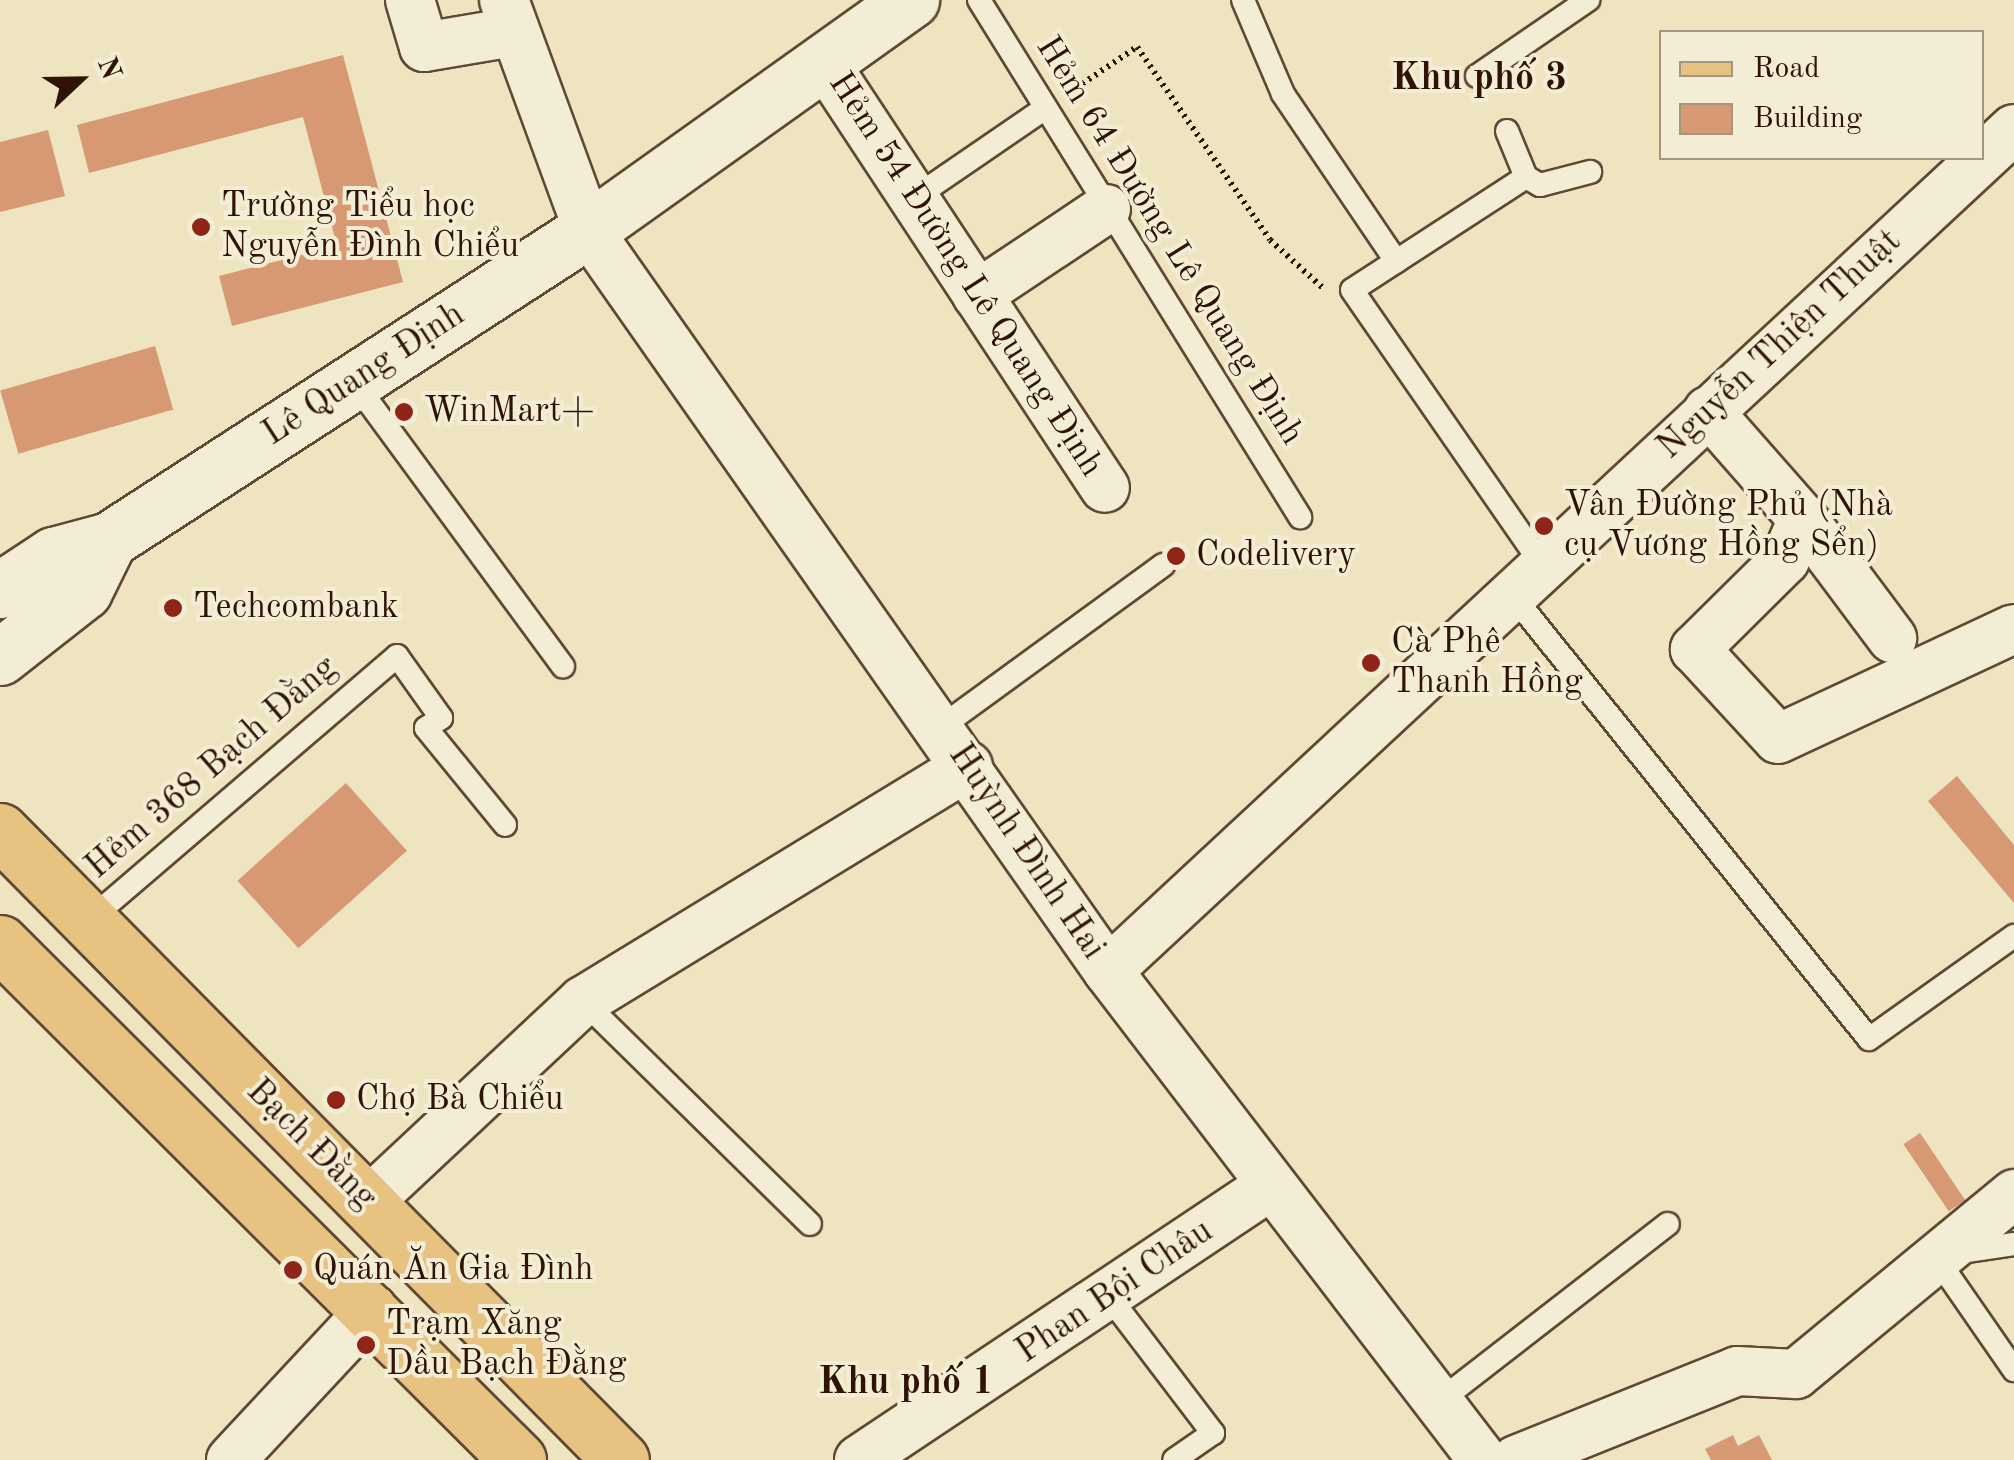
<!DOCTYPE html>
<html>
<head>
<meta charset="utf-8">
<style>
	body { margin:0 }
	#map { position:relative; width:2014px; height:1460px; overflow:hidden; background:#eee4c0; font-family:"Old Standard TT",serif }
	div>[style] { position:absolute }
	.building>* { inset:0; background:#d69974; transform-origin:0 0 }
	.path>* { height:6px; margin-top:-3px; transform-origin:0; background:repeating-linear-gradient(90deg,#2f1405 0 2.5px,transparent 0 7.5px) }
	.roads { filter:drop-shadow(2px 0 #5f4834) drop-shadow(-2px 0 #5f4834) drop-shadow(0 2px #5f4834) drop-shadow(0 -2px #5f4834) }
	.lane>* { height:22px; margin:-11px; padding:0 11px; transform-origin:11px; border-radius:11px; background:#f4edd6 }
	.street>* { height:48px; margin:-24px; padding:0 24px; transform-origin:24px; border-radius:24px; background:#f4edd6 }
	.secondary>* { height:55px; margin:-27.5px; padding:0 27.5px; transform-origin:27.5px; border-radius:27.5px; background:#f4edd6 }
	.primary>* { height:55px; margin:-27.5px; padding:0 27.5px; transform-origin:27.5px; border-radius:27.5px; background:#e7c280 }
	.dots>* { width:28px; height:28px; translate:-50% -50%; box-sizing:border-box; border:5px solid #f4edd6; border-radius:50% }
	span { translate:-50% -50%; white-space:nowrap; text-align:center; line-height:1.15; -webkit-text-stroke:8px #f4edd6; paint-order:stroke }
	.poi-label { font-size:35px; color:#2f1405 }
	.left { translate:0 -50%; text-align:left }
	.street-label { font-size:35px; color:#2f1405 }
	.neighbourhood-label { font-size:38px; color:#2f1405; font-weight:700 }
	.legend { position:absolute; left:1659px; top:30px; width:325px; height:130px; box-sizing:border-box; background:#f4edd6; border:2px solid #a59682; margin:0; padding:12px 18px; list-style:none; font-size:30px; color:#2f1405 }
	.legend li { display:flex; align-items:center; gap:20px; height:50px }
	.legend b { width:50px; border:2px solid #a59682 }
	.north { position:absolute; left:30px; top:30px; width:100px; height:100px; -webkit-text-stroke:8px #f4edd6; paint-order:stroke; rotate:68deg; font-size:28px; font-weight:700; line-height:40px; text-align:center; color:#2f1405 }
	.north::after { content:''; display:block; margin:auto; width:35px; height:45px; background:#2f1405; clip-path:polygon(50% 0,100% 100%,50% 72%,0 100%) }
</style>
</head>
<body>
<div id="map">
	<div class="building">
		<div style="clip-path:polygon(343px 55px,403px 282px,232px 326px,219px 276px,337px 246px,303px 117px,89px 173px,77px 125px)"></div>
		<div style="clip-path:polygon(48px 130px,65px 196px,0 212px,0 142px)"></div>
		<div style="left:155px;top:346px;width:66px;height:161px;rotate:74deg"></div>
		<div style="clip-path:polygon(1957px 776px,2014px 845px,2014px 903px,1928px 801px)"></div>
		<div style="left:346px;top:783px;width:91px;height:146px;rotate:48deg"></div>
		<div style="left:1920px;top:1133px;width:81px;height:20px;rotate:56deg"></div>
		<div style="clip-path:polygon(1733px 1435px,1738px 1446px,1759px 1435px,1772px 1460px,1711px 1460px,1705px 1449px)"></div>
	</div>
	<div class="path">
		<div style="left:1070px;top:92px;width:81px;rotate:-33.9deg"></div>
		<div style="left:1137px;top:47px;width:234px;rotate:55.4deg"></div>
		<div style="left:1270px;top:240px;width:73px;rotate:42.2deg"></div>
	</div>
	<div class="roads">
		<div class="lane">
			<div style="left:979px;top:0;width:609px;rotate:58.16deg"></div>
			<div style="left:1243px;top:0;width:102px;rotate:66.9deg"></div>
			<div style="left:1283px;top:94px;width:202px;rotate:55.9deg"></div>
			<div style="left:1477px;top:76px;width:135px;rotate:-34.4deg"></div>
			<div style="left:1507px;top:131px;width:50px;rotate:67.6deg"></div>
			<div style="left:1526px;top:177px;width:16px;rotate:30deg"></div>
			<div style="left:1540px;top:185px;width:52px;rotate:-14.6deg"></div>
			<div style="left:1526px;top:177px;width:207px;rotate:147deg"></div>
			<div style="left:1352px;top:290px;width:336px;rotate:55.3deg"></div>
			<div style="left:914px;top:198px;width:158px;rotate:-34.4deg"></div>
			<div style="left:354px;top:382px;width:353px;rotate:53.7deg"></div>
			<div style="left:1513px;top:596px;width:568px;rotate:51.21deg"></div>
			<div style="left:1869px;top:1039px;width:178px;rotate:-35.4deg"></div>
			<div style="left:941px;top:727px;width:275px;rotate:-36.1deg"></div>
			<div style="left:88px;top:921px;width:407px;rotate:-40.6deg"></div>
			<div style="left:397px;top:656px;width:76px;rotate:54.6deg"></div>
			<div style="left:441px;top:718px;width:18px;rotate:146deg"></div>
			<div style="left:426px;top:728px;width:125px;rotate:50.8deg"></div>
			<div style="left:583px;top:1001px;width:318px;rotate:44.5deg"></div>
			<div style="left:2014px;top:1244px;width:80px;rotate:171.4deg"></div>
			<div style="left:1935px;top:1256px;width:139px;rotate:55.3deg"></div>
			<div style="left:1110px;top:1298px;width:170px;rotate:52.7deg"></div>
			<div style="left:1213px;top:1433px;width:47px;rotate:145.3deg"></div>
			<div style="left:1437px;top:1403px;width:292px;rotate:-37.8deg"></div>
		</div>
		<div class="street">
			<div style="left:410px;top:0;width:49px;rotate:73.4deg"></div>
			<div style="left:424px;top:47px;width:90px;rotate:-9.6deg"></div>
			<div style="left:504px;top:0;width:245px;rotate:69.9deg"></div>
			<div style="left:588px;top:230px;width:905px;rotate:54.94deg"></div>
			<div style="left:1108px;top:971px;width:616px;rotate:52.52deg"></div>
			<div style="left:824px;top:62px;width:510px;rotate:56.59deg"></div>
			<div style="left:977px;top:295px;width:155px;rotate:-33.7deg"></div>
			<div style="left:1708px;top:411px;width:144px;rotate:48.7deg"></div>
			<div style="left:1803px;top:519px;width:45px;rotate:113.7deg"></div>
			<div style="left:1785px;top:560px;width:127px;rotate:135.3deg"></div>
			<div style="left:1695px;top:649px;width:122px;rotate:47.3deg"></div>
			<div style="left:1778px;top:739px;width:260px;rotate:-25deg"></div>
			<div style="left:1803px;top:519px;width:149px;rotate:53.2deg"></div>
			<div style="left:1108px;top:971px;width:1237px;rotate:-42.9deg"></div>
			<div style="left:368px;top:1202px;width:294px;rotate:-43.1deg"></div>
			<div style="left:583px;top:1001px;width:451px;rotate:-31.4deg"></div>
			<div style="left:231px;top:1460px;width:207px;rotate:-47deg"></div>
			<div style="left:859px;top:1460px;width:492px;rotate:-33.7deg"></div>
			<div style="left:1516px;top:1460px;width:238px;rotate:-21.9deg"></div>
			<div style="left:1737px;top:1371px;width:59px;rotate:2.9deg"></div>
			<div style="left:1796px;top:1374px;width:283px;rotate:-39.5deg"></div>
		</div>
		<div class="secondary">
			<div style="left:0;top:590px;width:64px;rotate:-33.4deg"></div>
			<div style="left:53px;top:555px;width:58px;rotate:-15deg"></div>
			<div style="left:109px;top:540px;width:571px;rotate:-32.91deg"></div>
			<div style="left:588px;top:230px;width:397px;rotate:-35.5deg"></div>
			<div style="left:0;top:657px;width:107px;rotate:-38.2deg"></div>
			<div style="left:84px;top:591px;width:57px;rotate:-63.9deg"></div>
		</div>
		<div class="primary">
			<div style="left:0;top:831px;width:884px;rotate:45.37deg"></div>
			<div style="left:0;top:943px;width:732px;rotate:44.94deg"></div>
		</div>
	</div>
	<div class="dots">
		<div style="left:201px;top:227px;background:#8f2418"></div>
		<div style="left:404px;top:412px;background:#8f2418"></div>
		<div style="left:1544px;top:526px;background:#8f2418"></div>
		<div style="left:1176px;top:556px;background:#8f2418"></div>
		<div style="left:173px;top:608px;background:#8f2418"></div>
		<div style="left:1371px;top:663px;background:#8f2418"></div>
		<div style="left:336px;top:1100px;background:#8f2418"></div>
		<div style="left:293px;top:1270px;background:#8f2418"></div>
		<div style="left:366px;top:1345px;background:#8f2418"></div>
	</div>
	<div class="poi-label">
		<span class="left" style="left:221px;top:227px">Trường Tiểu học<br>Nguyễn Đình Chiểu</span>
		<span class="left" style="left:424px;top:412px">WinMart+</span>
		<span class="left" style="left:1564px;top:526px">Vân Đường Phủ (Nhà<br>cụ Vương Hồng Sển)</span>
		<span class="left" style="left:1196px;top:556px">Codelivery</span>
		<span class="left" style="left:193px;top:608px">Techcombank</span>
		<span class="left" style="left:1391px;top:663px">Cà Phê<br>Thanh Hồng</span>
		<span class="left" style="left:356px;top:1100px">Chợ Bà Chiểu</span>
		<span class="left" style="left:313px;top:1270px">Quán Ăn Gia Đình</span>
		<span class="left" style="left:386px;top:1345px">Trạm Xăng<br>Dầu Bạch Đằng</span>
	</div>
	<div class="street-label">
		<span style="left:1169px;top:241px;rotate:58deg">Hẻm 64 Đường Lê Quang Định</span>
		<span style="left:965px;top:275px;rotate:57deg">Hẻm 54 Đường Lê Quang Định</span>
		<span style="left:1780px;top:345px;rotate:-43deg">Nguyễn Thiện Thuật</span>
		<span style="left:364px;top:375px;rotate:-33deg">Lê Quang Định</span>
		<span style="left:212px;top:768px;rotate:-41deg">Hẻm 368 Bạch Đằng</span>
		<span style="left:1026px;top:852px;rotate:56deg">Huỳnh Đình Hai</span>
		<span style="left:311px;top:1145px;rotate:45deg">Bạch Đằng</span>
		<span style="left:1115px;top:1292px;rotate:-34deg">Phan Bội Châu</span>
	</div>
	<div class="neighbourhood-label">
		<span style="left:1479px;top:80px">Khu phố 3</span>
		<span style="left:906px;top:1384px">Khu phố 1</span>
	</div>
	<ul class="legend">
	<li><b style="height:12px;background:#e7c280"></b>Road</li>
	<li><b style="height:28px;background:#d69974"></b>Building</li>
	</ul>
	<div class="north">N</div>
</div>
</body>
</html>
